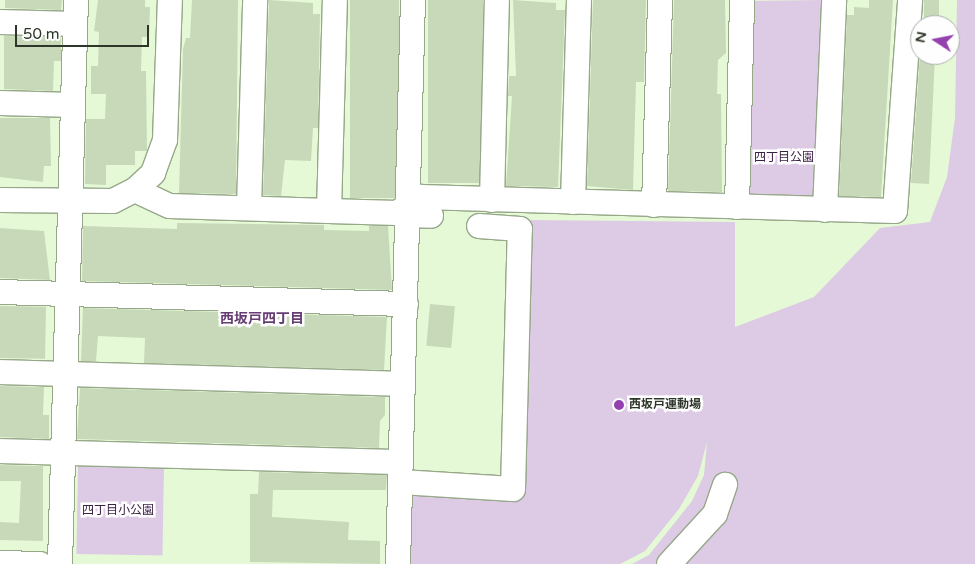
<!DOCTYPE html>
<html>
<head>
<meta charset="utf-8">
<style>
	body { margin:0 }
	#map { position:relative; width:975px; height:564px; overflow:hidden; background:#e5f9d7; font-family:"Varela Round","Noto Sans JP",sans-serif }
	div>[style] { position:absolute }
	.green>* { inset:0; background:#ddcae4; transform-origin:0 0 }
	.building>* { inset:0; background:#c7d9b9; transform-origin:0 0 }
	.roads { filter:drop-shadow(1px 0 #96a889) drop-shadow(-1px 0 #96a889) drop-shadow(0 1px #96a889) drop-shadow(0 -1px #96a889) }
	.minor>* { height:24px; margin:-12px; padding:0 12px; transform-origin:12px; border-radius:12px; background:#fff }
	.dots>* { width:14px; height:14px; translate:-50% -50%; box-sizing:border-box; border:2px solid #fefefe; border-radius:50% }
	span { translate:-50% -50%; white-space:nowrap; text-align:center; line-height:1.15; -webkit-text-stroke:5px #fefefe; paint-order:stroke }
	.park-label { font-size:12px; color:#3c2146 }
	.poi-label { font-size:12px; color:#2e3629; font-weight:700 }
	.left { translate:0 -50%; text-align:left }
	.neighbourhood-label { font-size:14px; color:#653c73; font-weight:700 }
	.north { position:absolute; left:910px; top:15px; width:50px; height:50px; box-sizing:border-box; background:#fefefe; border:1px solid #abaea9; border-radius:50%; rotate:281deg; font-size:14px; font-weight:700; line-height:20px; text-align:center; color:#2e3629 }
	.north::after { content:''; display:block; margin:auto; width:18px; height:22px; background:#9441af; clip-path:polygon(50% 0,100% 100%,50% 72%,0 100%) }
	.scale { position:absolute; left:15px; top:25px; width:134px; height:22px; box-sizing:border-box; border:2px solid #2e3629; border-top:0; padding-left:6px; font-size:15px; line-height:18px; white-space:nowrap; color:#2e3629; -webkit-text-stroke:4px #fefefe; paint-order:stroke }
</style>
</head>
<body>
<div id="map">
	<div class="green">
		<div style="clip-path:polygon(822px 0,815px 201px,752px 199px,747px 194px,753px 1px)"></div>
		<div style="clip-path:polygon(957px 0,975px 0,975px 564px,632px 564px,649px 555px,692px 501px,704px 475px,707px 442px,698px 476px,679px 509px,645px 551px,620px 564px,406px 564px,409px 489px,517px 496px,527px 220px,735px 222px,735px 327px,814px 297px,880px 228px,930px 222px,947px 177px,955px 118px)"></div>
		<div style="left:78px;top:465px;width:86px;height:89px;rotate:1deg"></div>
	</div>
	<div class="building">
		<div style="clip-path:polygon(5px 0,62px 0,61px 10px,5px 8px)"></div>
		<div style="clip-path:polygon(98px 0,145px 0,145px 7px,150px 7px,149px 37px,142px 37px,141px 71px,146px 71px,147px 151px,135px 151px,135px 165px,106px 165px,106px 185px,85px 184px,86px 119px,105px 119px,106px 94px,91px 94px,91px 66px,98px 66px,99px 32px,94px 31px)"></div>
		<div style="clip-path:polygon(192px 0,238px 0,236px 194px,179px 193px,183px 49px,186px 38px,190px 38px)"></div>
		<div style="clip-path:polygon(269px 0,313px 3px,313px 14px,320px 14px,318px 128px,313px 128px,311px 161px,285px 160px,281px 196px,263px 195px)"></div>
		<div style="left:350px;top:0;width:49px;height:198px"></div>
		<div style="left:428px;top:0;width:55px;height:183px"></div>
		<div style="clip-path:polygon(513px 0,556px 3px,556px 10px,565px 10px,558px 187px,506px 186px,512px 96px,508px 96px,509px 76px,516px 76px)"></div>
		<div style="clip-path:polygon(593px 0,646px 0,644px 82px,636px 82px,633px 190px,587px 186px)"></div>
		<div style="clip-path:polygon(674px 0,725px 0,726px 53px,718px 60px,717px 94px,721px 94px,722px 192px,668px 191px)"></div>
		<div style="clip-path:polygon(869px 0,893px 0,881px 197px,839px 196px,847px 15px,854px 15px,854px 7px,869px 8px)"></div>
		<div style="left:924px;top:0;width:15px;height:25px"></div>
		<div style="clip-path:polygon(4px 36px,61px 37px,61px 61px,54px 61px,53px 91px,4px 89px)"></div>
		<div style="clip-path:polygon(920px 55px,935px 55px,929px 184px,911px 183px)"></div>
		<div style="clip-path:polygon(0 118px,50px 118px,51px 166px,44px 166px,43px 182px,0 177px)"></div>
		<div style="clip-path:polygon(177px 223px,324px 225px,324px 230px,369px 231px,369px 226px,388px 226px,392px 290px,82px 281px,83px 226px,177px 229px)"></div>
		<div style="clip-path:polygon(0 228px,44px 231px,50px 280px,0 278px)"></div>
		<div style="left:430px;top:304px;width:25px;height:42px;rotate:5deg"></div>
		<div style="left:0;top:306px;width:46px;height:52px;rotate:1deg"></div>
		<div style="clip-path:polygon(83px 308px,387px 317px,384px 370px,144px 363px,145px 338px,98px 336px,96px 361px,81px 361px)"></div>
		<div style="clip-path:polygon(0 386px,44px 387px,43px 415px,49px 415px,49px 439px,0 437px)"></div>
		<div style="clip-path:polygon(80px 388px,385px 397px,385px 415px,380px 421px,379px 448px,77px 439px)"></div>
		<div style="clip-path:polygon(0 465px,43px 466px,43px 541px,0 540px,0 522px,19px 523px,21px 481px,0 481px)"></div>
		<div style="clip-path:polygon(259px 472px,387px 475px,386px 490px,273px 490px,272px 517px,349px 522px,348px 540px,380px 541px,380px 564px,250px 562px,250px 494px,258px 494px)"></div>
	</div>
	<div class="roads">
		<div class="minor">
			<div style="left:0;top:22px;width:75px;rotate:1.5deg"></div>
			<div style="left:0;top:103px;width:73px;rotate:1.6deg"></div>
			<div style="left:135px;top:190px;width:38px;rotate:25deg"></div>
			<div style="left:170px;top:206px;width:159px;rotate:1.8deg"></div>
			<div style="left:329px;top:211px;width:68px;rotate:1.7deg"></div>
			<div style="left:397px;top:213px;width:29px;rotate:-34deg"></div>
			<div style="left:421px;top:197px;width:474px;rotate:1.7deg"></div>
			<div style="left:895px;top:211px;width:212px;rotate:-85.9deg"></div>
			<div style="left:0;top:200px;width:113px;rotate:0.5deg"></div>
			<div style="left:113px;top:201px;width:25px;rotate:-27deg"></div>
			<div style="left:135px;top:190px;width:25px;rotate:-43deg"></div>
			<div style="left:153px;top:173px;width:35px;rotate:-70deg"></div>
			<div style="left:165px;top:140px;width:140px;rotate:-88deg"></div>
			<div style="left:492px;top:200px;width:200px;rotate:-88.6deg"></div>
			<div style="left:573px;top:202px;width:202px;rotate:-88.3deg"></div>
			<div style="left:654px;top:205px;width:205px;rotate:-88.3deg"></div>
			<div style="left:737px;top:207px;width:207px;rotate:-88.6deg"></div>
			<div style="left:249px;top:208px;width:208px;rotate:-88.3deg"></div>
			<div style="left:825px;top:210px;width:210px;rotate:-87.5deg"></div>
			<div style="left:329px;top:211px;width:211px;rotate:-88.4deg"></div>
			<div style="left:408px;top:215px;width:23px;rotate:2deg"></div>
			<div style="left:0;top:292px;width:406px;rotate:1.7deg"></div>
			<div style="left:0;top:372px;width:403px;rotate:1.7deg"></div>
			<div style="left:0;top:451px;width:401px;rotate:1.6deg"></div>
			<div style="left:401px;top:482px;width:112px;rotate:3.6deg"></div>
			<div style="left:513px;top:489px;width:260px;rotate:-88.5deg"></div>
			<div style="left:520px;top:229px;width:41px;rotate:-175.8deg"></div>
			<div style="left:0;top:563px;width:40px;rotate:1.4deg"></div>
			<div style="left:60px;top:564px;width:564px;rotate:-88.38deg"></div>
			<div style="left:398px;top:564px;width:564px;rotate:-88.48deg"></div>
			<div style="left:669px;top:564px;width:68px;rotate:-47.4deg"></div>
			<div style="left:715px;top:514px;width:31px;rotate:-71deg"></div>
		</div>
	</div>
	<div class="dots">
		<div style="left:619px;top:405px;background:#9441af"></div>
	</div>
	<div class="park-label">
		<span style="left:784px;top:158px">四丁目公園</span>
		<span style="left:118px;top:511px">四丁目小公園</span>
	</div>
	<div class="poi-label">
		<span class="left" style="left:629px;top:405px">西坂戸運動場</span>
	</div>
	<div class="neighbourhood-label">
		<span style="left:262px;top:319px">西坂戸四丁目</span>
	</div>
	<div class="north">N</div>
	<div class="scale">50 m</div>
</div>
</body>
</html>
